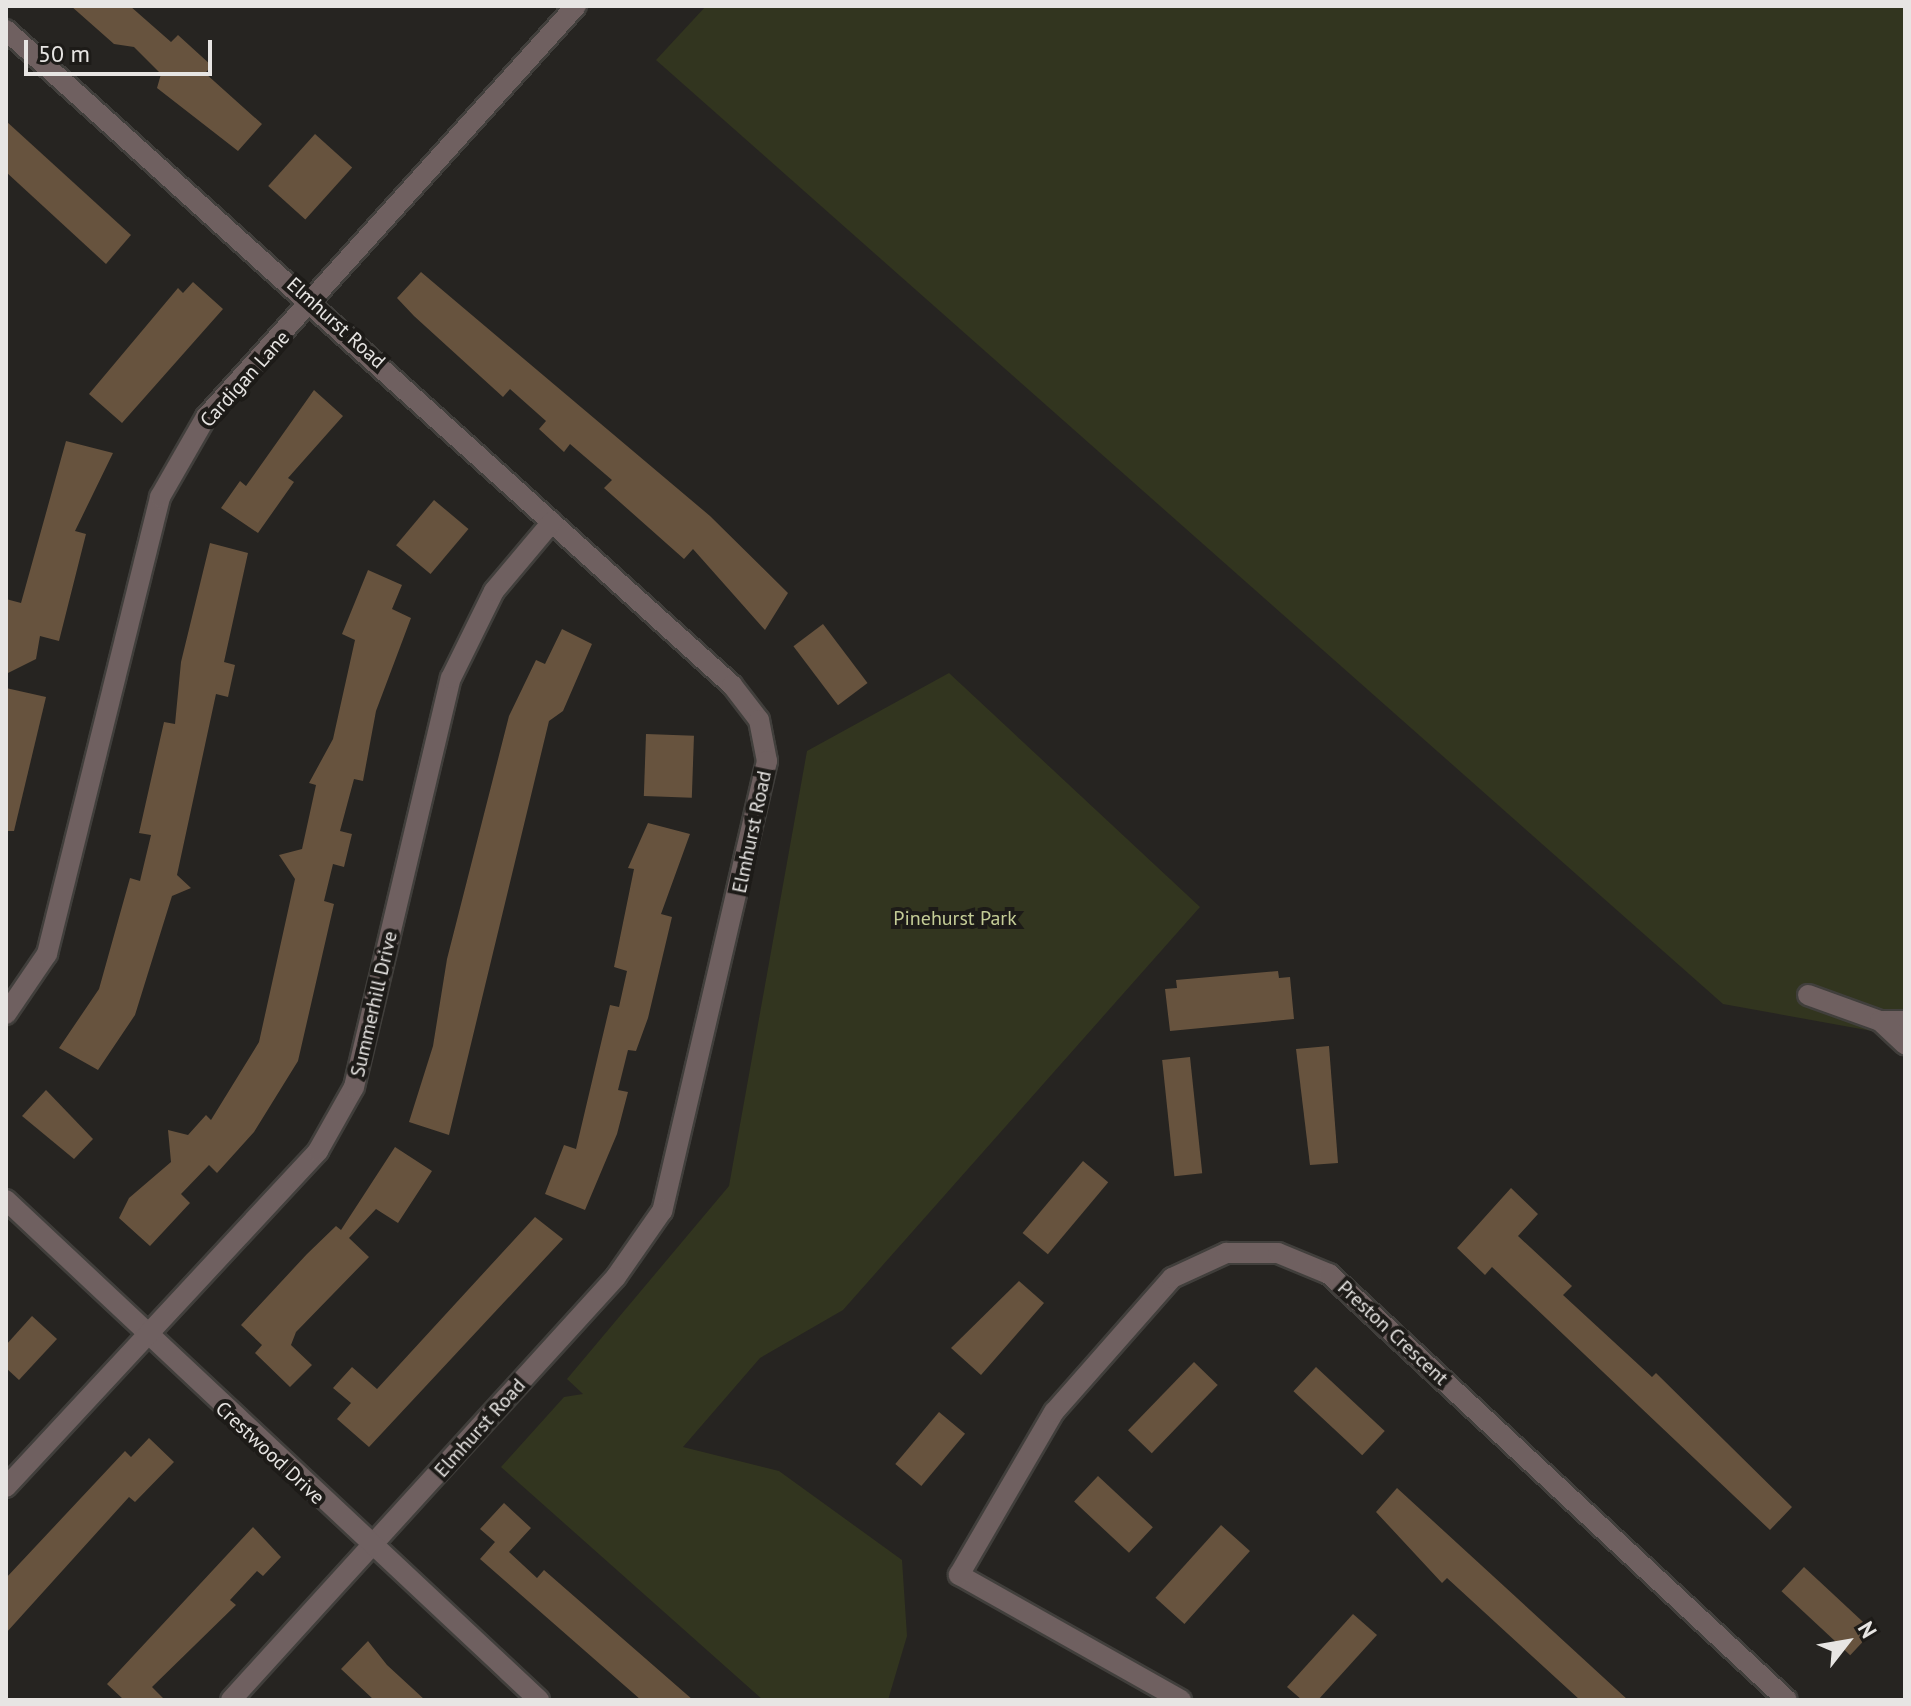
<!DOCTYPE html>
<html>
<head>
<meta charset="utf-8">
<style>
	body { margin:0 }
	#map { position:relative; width:1911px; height:1706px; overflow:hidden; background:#262421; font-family:"PT Sans",sans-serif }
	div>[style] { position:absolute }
	.green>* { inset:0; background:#32351f }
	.building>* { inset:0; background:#67533e; transform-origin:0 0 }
	.roads { filter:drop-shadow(2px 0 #413f3c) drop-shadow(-2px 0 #413f3c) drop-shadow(0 2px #413f3c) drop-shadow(0 -2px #413f3c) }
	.minor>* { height:20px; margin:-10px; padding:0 10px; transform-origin:10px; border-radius:10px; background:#6f6060 }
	span { translate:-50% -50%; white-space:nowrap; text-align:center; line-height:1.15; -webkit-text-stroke:8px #1d1b18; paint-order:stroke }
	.street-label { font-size:20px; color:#e7e5e3 }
	.park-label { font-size:20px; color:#c5cd97 }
	.frame { position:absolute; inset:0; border:8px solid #e7e5e3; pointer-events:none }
	.north { position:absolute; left:1807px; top:1602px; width:80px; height:80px; -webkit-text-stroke:6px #1d1b18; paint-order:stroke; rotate:59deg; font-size:22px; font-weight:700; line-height:32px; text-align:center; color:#e7e5e3 }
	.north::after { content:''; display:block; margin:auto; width:28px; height:36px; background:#e7e5e3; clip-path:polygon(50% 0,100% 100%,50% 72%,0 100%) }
	.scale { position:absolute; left:24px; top:40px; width:188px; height:36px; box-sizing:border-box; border:4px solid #e7e5e3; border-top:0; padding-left:10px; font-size:24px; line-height:28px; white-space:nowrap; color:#e7e5e3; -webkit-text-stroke:6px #1d1b18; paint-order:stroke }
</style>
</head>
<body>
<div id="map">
	<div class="green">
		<div style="clip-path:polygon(706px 6px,1905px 6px,1905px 1037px,1723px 1004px,656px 60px)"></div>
		<div style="clip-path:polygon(949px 673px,1200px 907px,843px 1310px,760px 1358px,683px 1447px,779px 1471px,902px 1560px,907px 1636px,888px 1700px,763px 1700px,501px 1467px,564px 1397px,583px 1394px,567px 1379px,729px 1186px,807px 751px)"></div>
	</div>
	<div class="building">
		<div style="clip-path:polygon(71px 6px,130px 6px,171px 42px,178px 35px,212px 66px,205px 73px,262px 124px,238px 151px,157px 88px,161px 74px,134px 47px,114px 44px)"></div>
		<div style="clip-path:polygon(6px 121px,131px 235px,106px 264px,6px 172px)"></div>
		<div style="left:315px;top:134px;width:50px;height:70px;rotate:42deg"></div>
		<div style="clip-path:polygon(421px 272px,710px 516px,788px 593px,765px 630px,693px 549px,684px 559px,604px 488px,612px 480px,570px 444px,564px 452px,539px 429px,546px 421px,510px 389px,503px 397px,414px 316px,397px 298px)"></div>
		<div style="clip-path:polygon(193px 282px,223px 309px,122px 423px,89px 394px,178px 288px,183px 293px)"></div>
		<div style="clip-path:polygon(314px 390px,343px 416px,288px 478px,294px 482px,258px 533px,221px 508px,240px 481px,246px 486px)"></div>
		<div style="clip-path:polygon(66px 441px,113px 453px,75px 531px,86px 534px,59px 641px,40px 636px,36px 659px,6px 674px,6px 599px,21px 603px)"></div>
		<div style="left:434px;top:500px;width:45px;height:59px;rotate:40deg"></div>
		<div style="clip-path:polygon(210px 543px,248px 553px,224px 662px,235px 665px,228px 697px,216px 694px,177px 875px,191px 888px,172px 896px,135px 1015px,98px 1070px,59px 1048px,99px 989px,130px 878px,140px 881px,151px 835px,139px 833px,164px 722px,175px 724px,181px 662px)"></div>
		<div style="clip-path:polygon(368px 570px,402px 585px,392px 609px,411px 618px,376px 711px,363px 781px,354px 779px,340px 831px,352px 834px,344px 867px,333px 864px,324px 901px,334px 904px,298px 1061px,254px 1132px,217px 1173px,209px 1165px,181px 1194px,190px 1203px,150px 1246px,119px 1218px,129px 1198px,171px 1162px,168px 1130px,188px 1135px,206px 1115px,211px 1120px,259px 1042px,295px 879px,279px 855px,302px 849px,316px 785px,309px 783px,333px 739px,355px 640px,342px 634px)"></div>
		<div style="left:823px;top:624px;width:74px;height:37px;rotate:53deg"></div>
		<div style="clip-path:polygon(562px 629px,592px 644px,563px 711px,549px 721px,449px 1135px,409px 1122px,433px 1046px,447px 959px,509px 716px,536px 660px,545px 664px)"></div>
		<div style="clip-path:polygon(6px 688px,46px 697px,14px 831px,6px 831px)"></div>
		<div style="left:646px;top:734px;width:48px;height:62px;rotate:2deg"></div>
		<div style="clip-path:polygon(648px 823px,690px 834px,661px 914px,672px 917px,648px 1018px,636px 1051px,628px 1050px,618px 1090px,628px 1092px,617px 1134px,585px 1210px,545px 1194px,564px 1145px,576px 1149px,610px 1005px,619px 1007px,627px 971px,614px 967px,634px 869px,628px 868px)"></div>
		<div style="clip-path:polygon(1278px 971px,1279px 978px,1290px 977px,1294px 1019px,1170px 1031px,1165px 989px,1177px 988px,1176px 980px)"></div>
		<div style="clip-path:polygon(1329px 1046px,1338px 1163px,1310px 1165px,1296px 1049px)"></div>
		<div style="left:1190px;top:1057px;width:117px;height:28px;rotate:84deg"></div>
		<div style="clip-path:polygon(46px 1090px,93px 1139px,74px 1159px,22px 1116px)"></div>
		<div style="clip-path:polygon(395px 1147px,432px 1171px,398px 1223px,376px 1209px,349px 1238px,369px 1257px,296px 1332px,291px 1345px,312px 1365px,290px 1387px,255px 1353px,262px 1345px,241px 1325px,307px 1254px,336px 1226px,341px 1230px)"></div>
		<div style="left:1083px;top:1161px;width:33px;height:94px;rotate:40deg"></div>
		<div style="clip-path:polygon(1511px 1188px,1538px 1214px,1518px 1236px,1572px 1286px,1563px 1295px,1652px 1377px,1656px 1373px,1792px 1507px,1770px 1530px,1492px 1267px,1485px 1275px,1457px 1248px)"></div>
		<div style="clip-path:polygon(535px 1217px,563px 1239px,369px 1447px,337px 1419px,351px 1403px,333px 1388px,352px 1367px,377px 1389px)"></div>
		<div style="clip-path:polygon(1019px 1281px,1044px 1303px,981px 1375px,951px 1348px)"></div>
		<div style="clip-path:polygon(32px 1316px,57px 1339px,19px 1380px,6px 1368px,6px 1345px)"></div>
		<div style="left:1194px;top:1362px;width:33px;height:95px;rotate:44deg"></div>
		<div style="left:1316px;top:1367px;width:94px;height:33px;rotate:43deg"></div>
		<div style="left:939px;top:1412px;width:34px;height:68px;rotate:40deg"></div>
		<div style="clip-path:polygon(149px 1438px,174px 1462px,135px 1502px,129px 1497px,6px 1633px,6px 1578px,125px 1451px,131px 1457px)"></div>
		<div style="left:1098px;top:1476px;width:75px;height:35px;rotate:43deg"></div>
		<div style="clip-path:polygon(1397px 1488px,1469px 1554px,1628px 1700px,1580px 1700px,1447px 1578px,1442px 1583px,1376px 1512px)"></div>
		<div style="clip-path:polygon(504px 1503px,531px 1528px,509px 1552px,537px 1578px,544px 1570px,693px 1700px,641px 1700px,480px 1559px,495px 1542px,480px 1529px)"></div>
		<div style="left:1221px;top:1525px;width:39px;height:98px;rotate:42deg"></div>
		<div style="clip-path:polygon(253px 1527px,281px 1557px,263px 1576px,257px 1571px,230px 1600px,236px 1605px,152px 1687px,165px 1700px,124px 1700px,107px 1684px)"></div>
		<div style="left:1804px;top:1567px;width:94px;height:33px;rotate:43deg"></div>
		<div style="clip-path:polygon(1353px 1614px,1377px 1635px,1318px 1700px,1302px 1700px,1287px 1687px)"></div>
		<div style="clip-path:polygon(368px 1641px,387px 1665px,425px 1700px,374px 1700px,341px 1669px)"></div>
	</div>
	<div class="roads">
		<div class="minor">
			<div style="left:6px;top:30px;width:978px;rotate:42.06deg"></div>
			<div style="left:732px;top:685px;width:44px;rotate:52.4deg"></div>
			<div style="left:759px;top:720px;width:42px;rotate:79deg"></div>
			<div style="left:767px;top:761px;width:462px;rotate:103.1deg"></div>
			<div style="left:662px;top:1211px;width:80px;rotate:124.9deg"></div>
			<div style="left:616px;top:1277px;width:572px;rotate:132.31deg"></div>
			<div style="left:1808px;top:995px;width:77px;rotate:19.9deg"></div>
			<div style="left:1880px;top:1021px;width:25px"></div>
			<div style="left:6px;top:1014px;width:73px;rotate:-55.7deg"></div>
			<div style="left:47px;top:954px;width:471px;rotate:-76.1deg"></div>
			<div style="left:160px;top:497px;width:92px;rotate:-60.1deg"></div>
			<div style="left:206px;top:417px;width:553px;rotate:-48.01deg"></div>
			<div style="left:1880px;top:1021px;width:34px;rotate:43deg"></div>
			<div style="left:6px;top:1200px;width:731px;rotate:43.17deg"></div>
			<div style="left:6px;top:1487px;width:459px;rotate:-47.1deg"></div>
			<div style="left:318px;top:1151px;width:73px;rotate:-60.6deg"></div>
			<div style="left:354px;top:1087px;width:420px;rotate:-76.7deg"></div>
			<div style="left:451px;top:678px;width:97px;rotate:-63.7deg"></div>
			<div style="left:494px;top:591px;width:90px;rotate:-50deg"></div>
			<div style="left:1181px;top:1700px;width:255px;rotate:-150.6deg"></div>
			<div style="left:959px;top:1575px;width:189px;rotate:-59.8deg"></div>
			<div style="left:1054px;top:1412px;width:179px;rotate:-48.6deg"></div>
			<div style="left:1172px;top:1278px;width:60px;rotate:-24.8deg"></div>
			<div style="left:1226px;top:1253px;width:52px"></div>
			<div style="left:1278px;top:1253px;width:55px;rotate:22.4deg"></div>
			<div style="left:1329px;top:1274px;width:625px;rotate:42.93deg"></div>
		</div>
	</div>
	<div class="street-label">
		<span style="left:336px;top:323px;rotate:42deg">Elmhurst Road</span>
		<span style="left:245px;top:379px;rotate:-48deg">Cardigan Lane</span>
		<span style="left:752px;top:832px;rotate:-78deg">Elmhurst Road</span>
		<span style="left:374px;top:1004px;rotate:-77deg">Summerhill Drive</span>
		<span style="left:1393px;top:1333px;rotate:43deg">Preston Crescent</span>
		<span style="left:480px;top:1428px;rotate:-48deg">Elmhurst Road</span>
		<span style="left:270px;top:1453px;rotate:43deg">Crestwood Drive</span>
	</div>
	<div class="park-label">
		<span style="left:955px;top:918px">Pinehurst Park</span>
	</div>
	<div class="frame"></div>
	<div class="north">N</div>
	<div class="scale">50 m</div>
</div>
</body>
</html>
